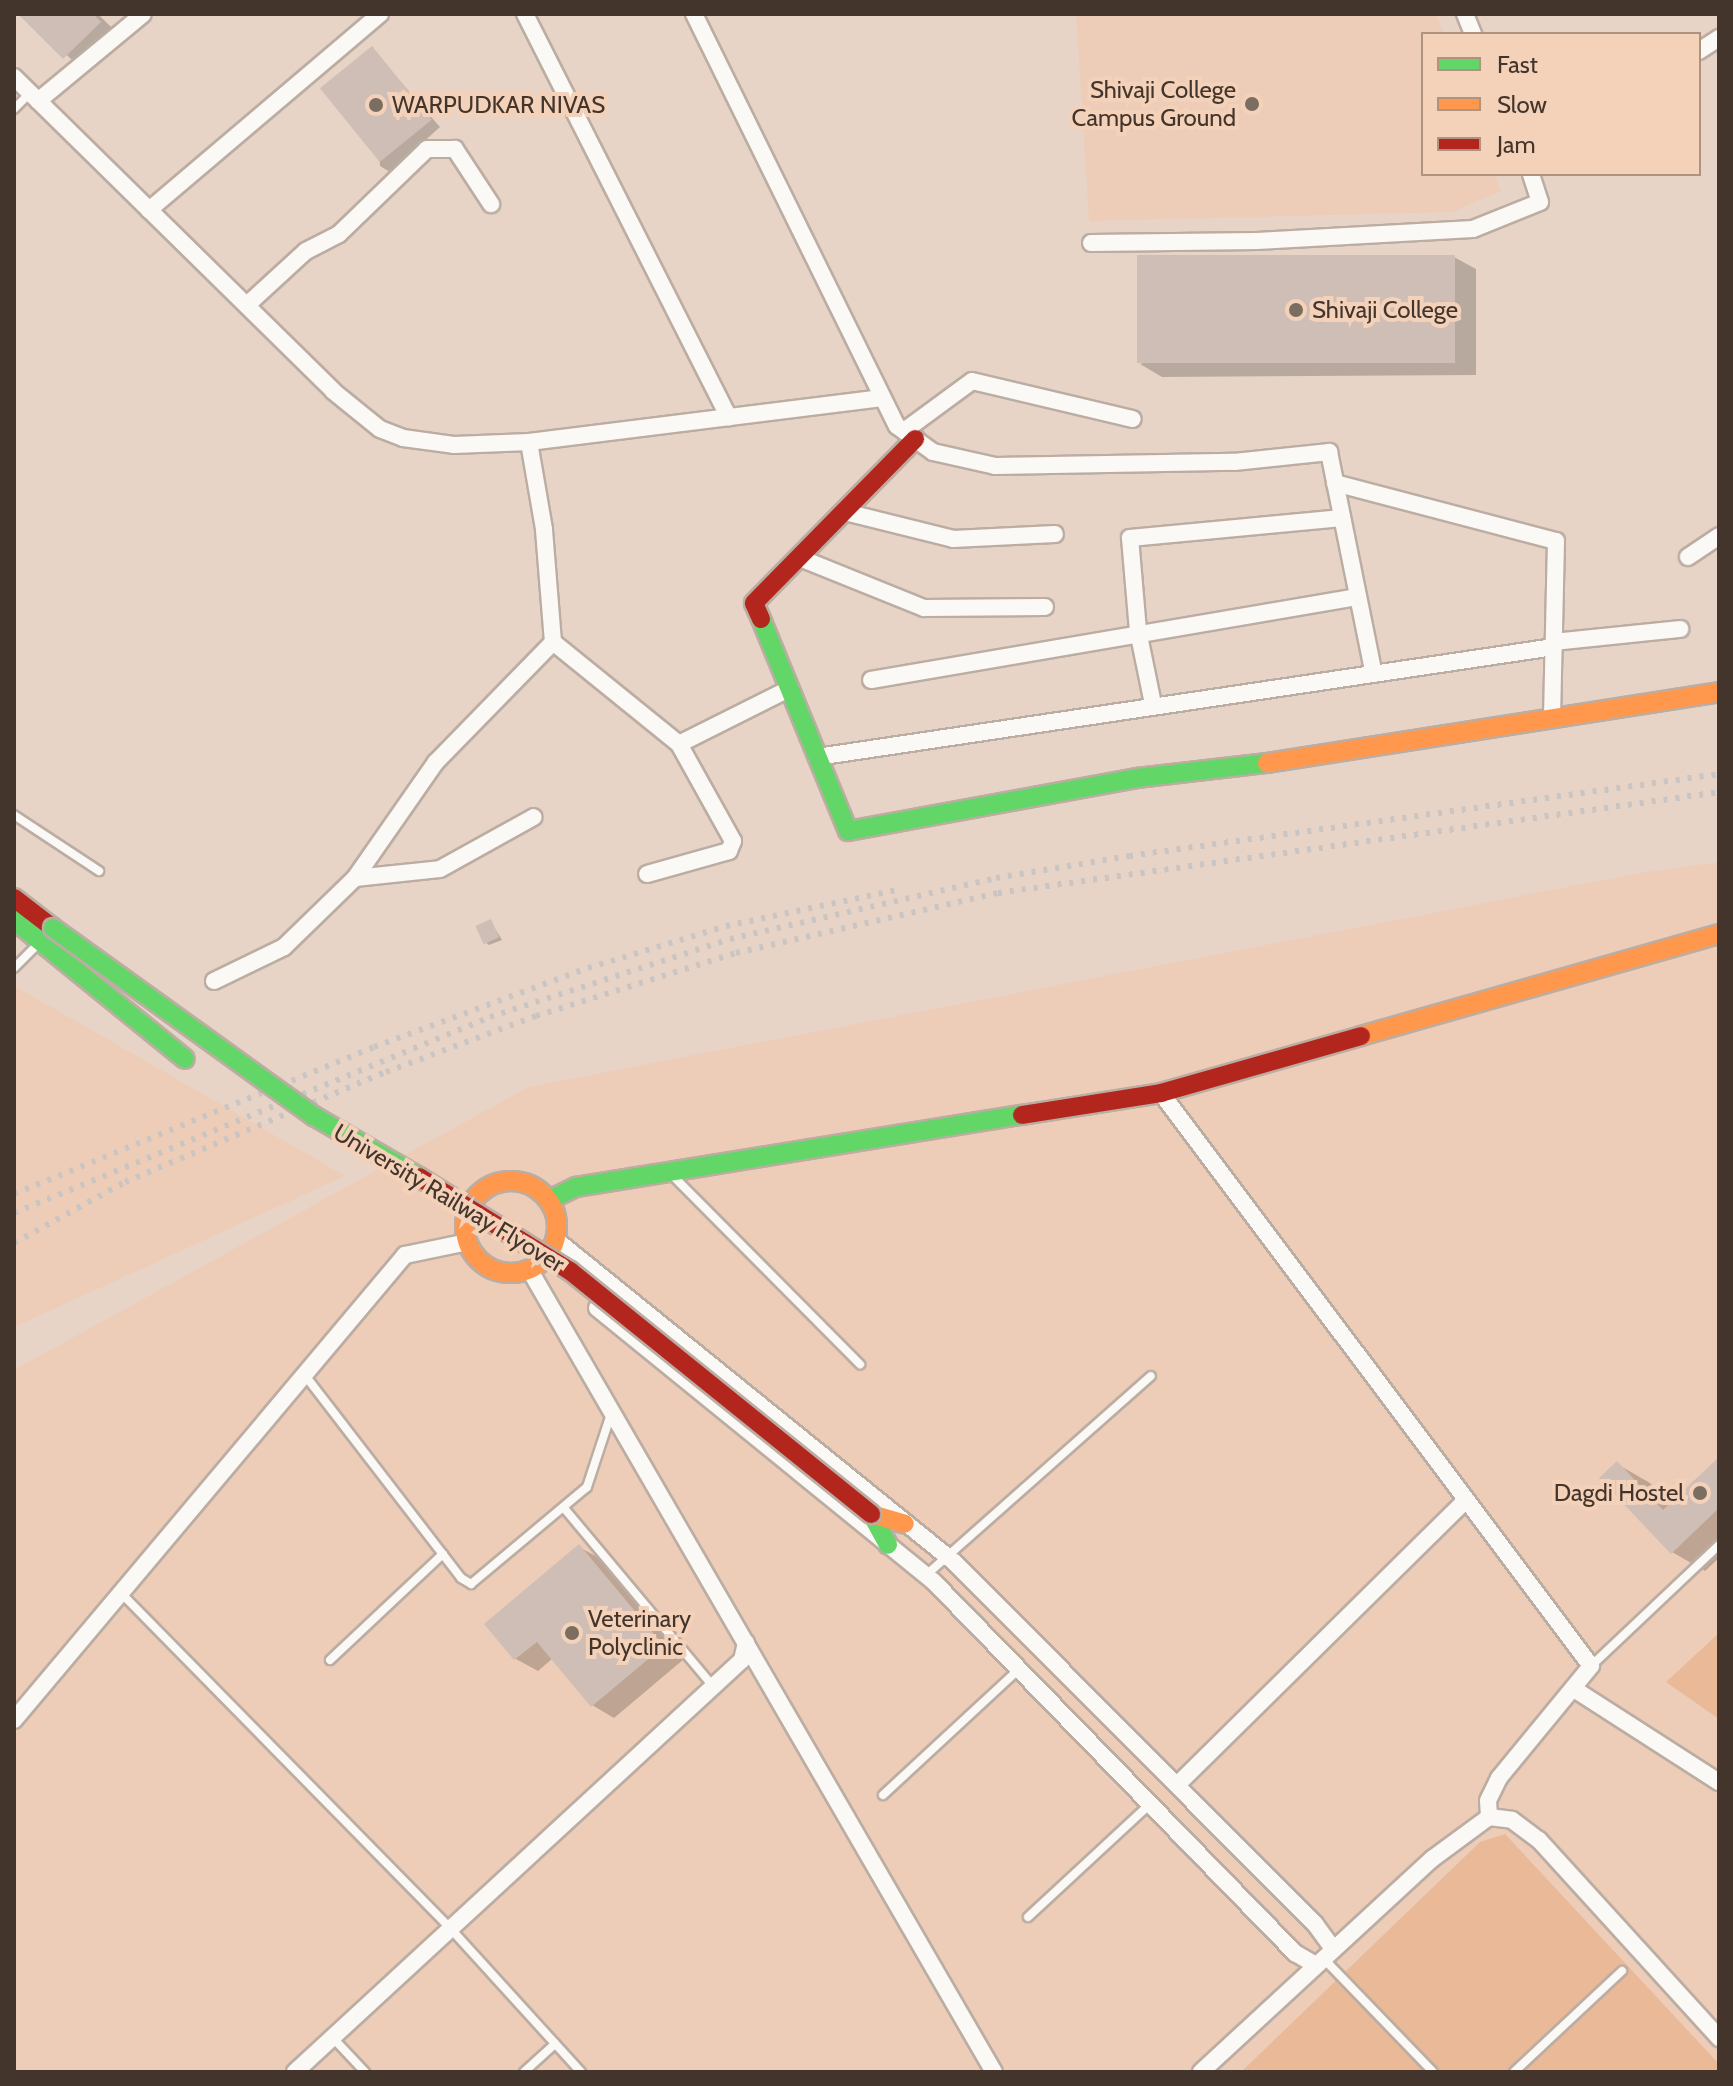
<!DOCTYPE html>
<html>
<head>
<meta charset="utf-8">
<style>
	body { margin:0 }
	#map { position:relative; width:1733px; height:2086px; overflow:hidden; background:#e7d4c6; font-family:Cabin,sans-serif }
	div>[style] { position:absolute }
	.built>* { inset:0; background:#edcdb8 }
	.green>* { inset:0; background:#e9b998 }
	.shadow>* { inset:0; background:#0003 }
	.building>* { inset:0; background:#cebeb6; transform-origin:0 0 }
	.roads { filter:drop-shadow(2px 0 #bcada3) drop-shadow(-2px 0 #bcada3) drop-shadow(0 2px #bcada3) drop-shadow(0 -2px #bcada3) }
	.lane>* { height:8px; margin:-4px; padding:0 4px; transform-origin:4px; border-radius:4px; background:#fbf9f6 }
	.street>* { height:16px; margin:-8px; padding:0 8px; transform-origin:8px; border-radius:8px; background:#fbf9f6 }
	.fast>* { height:18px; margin:-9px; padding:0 9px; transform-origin:9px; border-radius:9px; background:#63d668 }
	.slow>* { height:18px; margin:-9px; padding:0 9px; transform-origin:9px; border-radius:9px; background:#ff974d }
	.slow>.ring { margin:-9px; padding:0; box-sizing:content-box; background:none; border:18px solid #ff974d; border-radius:50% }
	.jam>* { height:18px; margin:-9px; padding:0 9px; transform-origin:9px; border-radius:9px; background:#b3261e }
	.rail>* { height:6px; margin-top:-3px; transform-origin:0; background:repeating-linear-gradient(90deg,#cac5c2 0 4px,transparent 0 12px) }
	.bridges { filter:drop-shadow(2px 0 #bcada3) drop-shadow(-2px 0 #bcada3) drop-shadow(0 2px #bcada3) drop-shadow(0 -2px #bcada3) }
	.fast-bridge>* { height:18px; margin:-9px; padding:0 9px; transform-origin:9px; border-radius:9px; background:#63d668 }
	.jam-bridge>* { height:18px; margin:-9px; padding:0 9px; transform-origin:9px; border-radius:9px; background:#b3261e }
	.dots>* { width:22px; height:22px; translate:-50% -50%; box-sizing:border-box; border:4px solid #f4d1b9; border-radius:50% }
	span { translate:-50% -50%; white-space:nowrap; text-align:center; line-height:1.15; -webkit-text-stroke:8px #f4d1b9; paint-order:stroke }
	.poi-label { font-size:24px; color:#43352b }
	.right { translate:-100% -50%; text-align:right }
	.left { translate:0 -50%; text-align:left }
	.street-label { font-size:24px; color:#43352b }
	.frame { position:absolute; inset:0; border:16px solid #43352b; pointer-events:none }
	.legend { position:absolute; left:1421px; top:32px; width:280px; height:144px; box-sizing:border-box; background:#f4d1b9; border:2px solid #ad9380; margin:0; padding:10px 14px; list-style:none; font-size:24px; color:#43352b }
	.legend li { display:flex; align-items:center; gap:16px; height:40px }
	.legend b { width:40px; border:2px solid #ad9380 }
</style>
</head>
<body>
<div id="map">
	<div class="built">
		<div style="clip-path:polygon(1076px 14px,1436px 14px,1444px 34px,1423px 34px,1423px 174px,1494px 174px,1501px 191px,1452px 212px,1089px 221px)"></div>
		<div style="clip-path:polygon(1719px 862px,1719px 2072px,14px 2072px,14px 1370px,528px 1087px,1640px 873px)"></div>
		<div style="clip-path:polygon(14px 986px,90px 1029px,345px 1176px,14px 1327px)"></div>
	</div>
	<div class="green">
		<div style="clip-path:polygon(1719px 1633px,1719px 1719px,1666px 1682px)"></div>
		<div style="clip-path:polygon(1505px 1834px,1719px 2064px,1719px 2072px,1241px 2072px,1480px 1842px)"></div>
	</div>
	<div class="shadow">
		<div style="clip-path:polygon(21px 14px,98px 14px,116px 32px,80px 67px)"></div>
		<div style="clip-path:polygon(372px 49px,440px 127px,390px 172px,380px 166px)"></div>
		<div style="clip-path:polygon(1454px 257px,1476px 269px,1476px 375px,1162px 377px,1140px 364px)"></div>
		<div style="clip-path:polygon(491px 922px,502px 940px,489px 945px,485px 942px)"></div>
		<div style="clip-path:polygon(1719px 1460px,1719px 1558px,1705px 1571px,1672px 1552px,1617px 1464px,1650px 1483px,1671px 1505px)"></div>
		<div style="clip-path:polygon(579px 1547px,601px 1559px,684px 1659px,614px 1718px,592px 1705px,553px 1658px,538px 1671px,516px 1659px,487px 1624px)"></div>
	</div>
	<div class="building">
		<div style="clip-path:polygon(18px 14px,93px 14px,101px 22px,63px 59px)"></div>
		<div style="left:372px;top:46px;width:95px;height:67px;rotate:51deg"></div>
		<div style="left:1455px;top:255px;width:108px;height:318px;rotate:90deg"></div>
		<div style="left:491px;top:919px;width:20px;height:17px;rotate:66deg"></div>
		<div style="clip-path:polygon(1719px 1457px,1719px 1508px,1671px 1554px,1599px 1478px,1617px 1461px,1663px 1510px)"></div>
		<div style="clip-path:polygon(579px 1544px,664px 1646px,591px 1707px,537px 1642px,514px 1660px,484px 1624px)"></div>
	</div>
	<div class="roads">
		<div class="lane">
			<div style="left:14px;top:109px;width:23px;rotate:-45deg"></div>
			<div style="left:14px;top:815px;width:102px;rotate:33.4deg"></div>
			<div style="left:14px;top:968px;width:35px;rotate:-45deg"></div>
			<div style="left:672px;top:1175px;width:267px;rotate:45.2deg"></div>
			<div style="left:304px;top:1374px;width:257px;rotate:52.4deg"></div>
			<div style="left:461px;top:1578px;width:12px;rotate:31deg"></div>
			<div style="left:471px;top:1584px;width:151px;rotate:-39.9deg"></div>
			<div style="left:587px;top:1487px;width:77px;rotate:-71.8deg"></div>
			<div style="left:564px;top:1508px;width:232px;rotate:50.1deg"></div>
			<div style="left:926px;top:1575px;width:300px;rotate:-41.5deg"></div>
			<div style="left:121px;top:1593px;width:470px;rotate:45.5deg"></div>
			<div style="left:450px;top:1928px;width:195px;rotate:47.7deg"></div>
			<div style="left:330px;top:1660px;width:155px;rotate:-43.2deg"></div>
			<div style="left:1591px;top:1666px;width:176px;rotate:-43.4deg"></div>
			<div style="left:883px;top:1795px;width:185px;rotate:-42.8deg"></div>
			<div style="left:1028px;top:1917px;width:166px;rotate:-42.8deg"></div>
			<div style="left:1323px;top:1958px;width:158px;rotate:46deg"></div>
			<div style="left:333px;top:2038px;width:47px;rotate:46.7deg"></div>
			<div style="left:524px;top:2072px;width:42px;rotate:-42.1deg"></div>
			<div style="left:1514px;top:2072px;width:148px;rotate:-43.1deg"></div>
		</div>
		<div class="street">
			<div style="left:525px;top:14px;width:452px;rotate:63.2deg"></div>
			<div style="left:694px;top:14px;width:459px;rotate:63.8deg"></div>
			<div style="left:897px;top:426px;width:44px;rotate:35.8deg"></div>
			<div style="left:933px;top:452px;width:64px;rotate:12.7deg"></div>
			<div style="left:995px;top:466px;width:239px;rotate:-1deg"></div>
			<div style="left:1234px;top:462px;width:96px;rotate:-6deg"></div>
			<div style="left:1329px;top:452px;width:223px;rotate:78.6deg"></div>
			<div style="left:1465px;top:14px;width:22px;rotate:68deg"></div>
			<div style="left:1699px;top:51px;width:24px;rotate:-33deg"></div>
			<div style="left:14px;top:77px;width:448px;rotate:44.5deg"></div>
			<div style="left:333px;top:391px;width:60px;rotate:39deg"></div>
			<div style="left:380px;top:429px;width:25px;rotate:21deg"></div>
			<div style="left:403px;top:438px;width:51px;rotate:7.8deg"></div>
			<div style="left:454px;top:445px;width:75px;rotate:-2.3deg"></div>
			<div style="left:529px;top:442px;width:356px;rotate:-7.1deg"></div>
			<div style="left:38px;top:101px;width:136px;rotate:-39.6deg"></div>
			<div style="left:149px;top:210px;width:303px;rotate:-40.3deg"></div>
			<div style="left:1091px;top:243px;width:166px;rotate:-0.7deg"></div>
			<div style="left:1257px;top:241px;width:216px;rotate:-3.2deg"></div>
			<div style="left:1473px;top:229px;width:72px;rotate:-21.9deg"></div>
			<div style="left:1540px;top:202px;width:29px;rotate:-108deg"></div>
			<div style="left:247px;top:305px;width:80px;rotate:-42.5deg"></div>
			<div style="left:306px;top:251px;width:37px;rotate:-27deg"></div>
			<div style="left:339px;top:234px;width:122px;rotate:-44deg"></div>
			<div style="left:427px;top:149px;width:28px"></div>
			<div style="left:455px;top:149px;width:66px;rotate:56.8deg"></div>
			<div style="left:904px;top:431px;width:84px;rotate:-36.3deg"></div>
			<div style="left:972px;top:381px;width:165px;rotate:13.3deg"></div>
			<div style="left:1335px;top:483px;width:228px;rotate:14.7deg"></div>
			<div style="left:1556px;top:541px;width:178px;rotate:91.3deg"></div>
			<div style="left:845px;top:512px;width:111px;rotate:14deg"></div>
			<div style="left:953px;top:539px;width:102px;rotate:-2.8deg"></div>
			<div style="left:1688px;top:557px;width:37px;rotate:-34deg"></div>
			<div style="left:800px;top:558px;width:134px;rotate:22deg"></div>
			<div style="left:924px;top:608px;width:121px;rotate:-0.5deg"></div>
			<div style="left:553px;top:642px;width:162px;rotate:39deg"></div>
			<div style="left:679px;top:744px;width:111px;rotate:60.9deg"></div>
			<div style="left:733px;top:841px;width:11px;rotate:112deg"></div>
			<div style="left:729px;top:851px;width:85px;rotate:164.3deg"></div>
			<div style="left:1554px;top:642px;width:127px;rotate:-5.9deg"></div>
			<div style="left:871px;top:680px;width:494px;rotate:-9.7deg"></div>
			<div style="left:1153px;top:704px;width:75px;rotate:-101.6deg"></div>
			<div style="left:1138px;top:631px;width:93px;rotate:-94.9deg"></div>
			<div style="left:1130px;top:538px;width:213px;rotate:-5.4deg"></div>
			<div style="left:679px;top:744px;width:123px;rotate:-26.6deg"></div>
			<div style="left:817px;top:757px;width:745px;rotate:-8.49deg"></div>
			<div style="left:355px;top:878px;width:85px;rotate:-6deg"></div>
			<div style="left:440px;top:869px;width:107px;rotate:-29deg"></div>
			<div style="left:214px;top:981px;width:78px;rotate:-25.9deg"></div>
			<div style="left:284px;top:947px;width:99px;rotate:-44.2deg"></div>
			<div style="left:355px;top:878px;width:141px;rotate:-55.1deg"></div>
			<div style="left:436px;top:762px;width:168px;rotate:-45.7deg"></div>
			<div style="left:553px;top:642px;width:113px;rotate:-94.6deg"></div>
			<div style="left:544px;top:529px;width:88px;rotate:-99.8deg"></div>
			<div style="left:1161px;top:1093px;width:716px;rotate:53.11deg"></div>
			<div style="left:1591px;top:1666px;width:145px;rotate:129.4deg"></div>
			<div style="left:1499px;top:1778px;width:25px;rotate:116deg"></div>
			<div style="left:1488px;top:1801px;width:16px;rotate:86deg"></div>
			<div style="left:555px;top:1239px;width:513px;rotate:38.99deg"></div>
			<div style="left:954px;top:1562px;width:511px;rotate:45.08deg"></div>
			<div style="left:1315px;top:1924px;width:31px;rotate:54deg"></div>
			<div style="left:529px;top:1269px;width:928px;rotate:59.93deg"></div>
			<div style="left:597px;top:1308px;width:434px;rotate:39.1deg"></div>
			<div style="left:934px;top:1582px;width:518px;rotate:45.78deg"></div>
			<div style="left:1295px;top:1953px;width:22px;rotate:30deg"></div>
			<div style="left:1574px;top:1689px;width:172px;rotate:32.7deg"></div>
			<div style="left:14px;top:1720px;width:608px;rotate:-49.94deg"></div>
			<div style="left:405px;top:1255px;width:64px;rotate:-11.7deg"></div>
			<div style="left:1177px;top:1785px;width:406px;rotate:-44.6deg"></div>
			<div style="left:295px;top:2072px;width:608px;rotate:-42.67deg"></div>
			<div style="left:742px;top:1660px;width:18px;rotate:-77deg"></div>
			<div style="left:1201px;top:2072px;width:314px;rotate:-42.7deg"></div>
			<div style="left:1432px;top:1859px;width:71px;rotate:-36.4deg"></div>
			<div style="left:1489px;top:1817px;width:23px;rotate:7deg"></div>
			<div style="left:1512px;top:1820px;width:34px;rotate:37deg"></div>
			<div style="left:1539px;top:1840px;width:268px;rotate:47.7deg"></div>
		</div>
		<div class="fast">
			<div style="left:761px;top:619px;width:229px;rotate:67.7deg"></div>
			<div style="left:848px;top:831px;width:294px;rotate:-10.4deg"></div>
			<div style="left:1137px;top:778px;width:131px;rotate:-6.6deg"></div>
			<div style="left:14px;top:920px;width:220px;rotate:39.1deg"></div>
			<div style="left:549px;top:1200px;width:30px;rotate:-26deg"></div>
			<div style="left:576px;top:1187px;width:452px;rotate:-9.2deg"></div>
			<div style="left:871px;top:1514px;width:35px;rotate:61deg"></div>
		</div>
		<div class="slow">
			<div style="left:1267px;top:763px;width:458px;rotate:-8.9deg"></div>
			<div style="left:1361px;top:1036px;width:372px;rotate:-15.9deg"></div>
			<div class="ring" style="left:465px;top:1181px;width:74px;height:74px"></div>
			<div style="left:871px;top:1514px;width:35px;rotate:16deg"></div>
		</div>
		<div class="jam">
			<div style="left:761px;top:619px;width:17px;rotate:-114deg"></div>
			<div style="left:754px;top:603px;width:230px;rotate:-45.5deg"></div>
			<div style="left:14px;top:898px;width:49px;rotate:37.6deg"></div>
			<div style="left:1022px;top:1115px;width:141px;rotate:-9deg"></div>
			<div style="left:1161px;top:1093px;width:208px;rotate:-15.9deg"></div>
		</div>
	</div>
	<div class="rail">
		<div style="left:14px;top:1194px;width:389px;rotate:-22.2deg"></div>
		<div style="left:374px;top:1047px;width:228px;rotate:-20.3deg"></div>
		<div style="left:588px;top:968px;width:144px;rotate:-16.9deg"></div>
		<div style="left:726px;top:926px;width:175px;rotate:-11.9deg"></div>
		<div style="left:14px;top:1213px;width:515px;rotate:-22.38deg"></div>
		<div style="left:490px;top:1017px;width:252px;rotate:-18deg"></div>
		<div style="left:730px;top:939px;width:273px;rotate:-12.9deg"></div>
		<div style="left:996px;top:878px;width:135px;rotate:-9.4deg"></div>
		<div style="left:1129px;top:856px;width:596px;rotate:-7.91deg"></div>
		<div style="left:14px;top:1243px;width:127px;rotate:-28.8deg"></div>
		<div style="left:125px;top:1182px;width:283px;rotate:-22.9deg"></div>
		<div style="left:386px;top:1072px;width:160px;rotate:-20.5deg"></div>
		<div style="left:536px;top:1016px;width:210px;rotate:-17.5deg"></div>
		<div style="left:736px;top:953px;width:269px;rotate:-12.9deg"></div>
		<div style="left:998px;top:893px;width:728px;rotate:-7.97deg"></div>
	</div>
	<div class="bridges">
		<div class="fast-bridge">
			<div style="left:53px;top:928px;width:322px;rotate:35.8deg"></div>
			<div style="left:314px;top:1116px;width:121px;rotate:30.2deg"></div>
		</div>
		<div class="jam-bridge">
			<div style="left:419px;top:1177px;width:178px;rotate:31.9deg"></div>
			<div style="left:570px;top:1271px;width:387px;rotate:38.9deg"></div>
		</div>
	</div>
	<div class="dots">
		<div style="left:1252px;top:104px;background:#7c6d61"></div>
		<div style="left:376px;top:105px;background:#7c6d61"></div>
		<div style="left:1296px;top:310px;background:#7c6d61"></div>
		<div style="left:1700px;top:1493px;background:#7c6d61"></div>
		<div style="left:572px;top:1633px;background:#7c6d61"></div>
	</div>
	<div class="poi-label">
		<span class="right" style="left:1236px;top:104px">Shivaji College<br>Campus Ground</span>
		<span class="left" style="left:392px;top:105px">WARPUDKAR NIVAS</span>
		<span class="left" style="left:1312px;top:310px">Shivaji College</span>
		<span class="right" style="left:1684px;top:1493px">Dagdi Hostel</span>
		<span class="left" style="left:588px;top:1633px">Veterinary<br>Polyclinic</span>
	</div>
	<div class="street-label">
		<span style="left:449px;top:1198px;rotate:31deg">University Railway Flyover</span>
	</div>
	<div class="frame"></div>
	<ul class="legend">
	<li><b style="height:10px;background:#63d668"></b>Fast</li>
	<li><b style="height:10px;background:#ff974d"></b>Slow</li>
	<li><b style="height:10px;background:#b3261e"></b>Jam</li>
	</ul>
</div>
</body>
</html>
